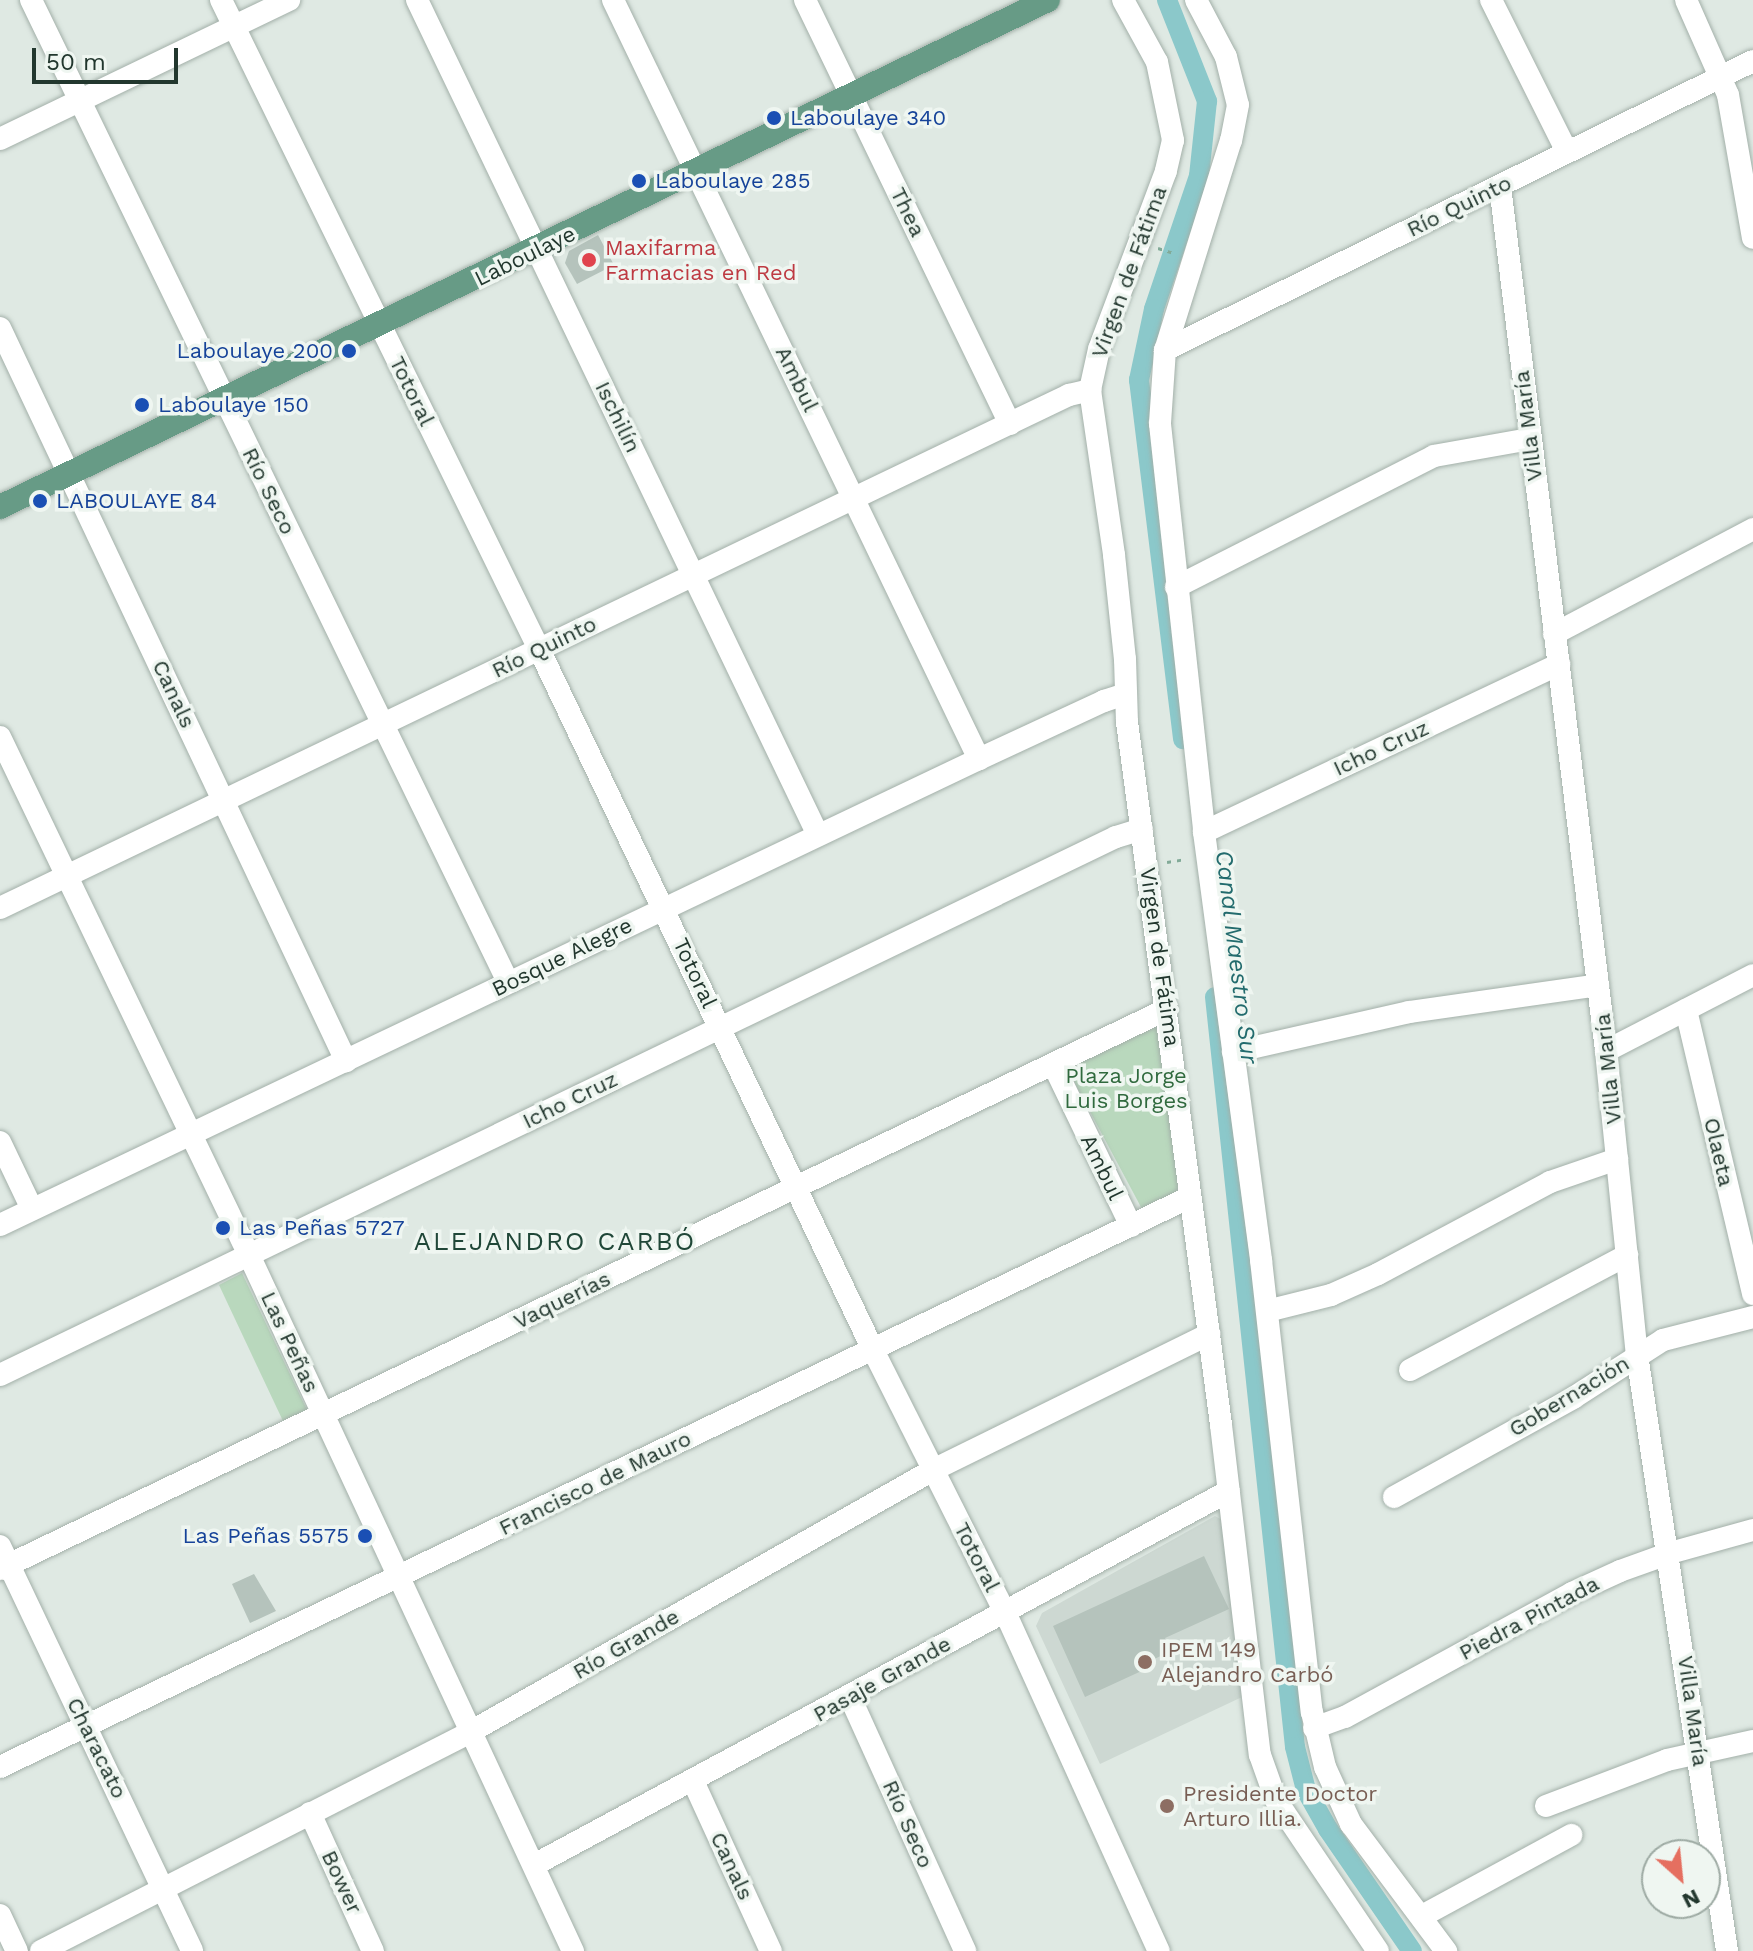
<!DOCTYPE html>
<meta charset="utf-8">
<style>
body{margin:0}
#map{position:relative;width:1753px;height:1951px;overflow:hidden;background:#dfe9e3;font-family:"Work Sans",sans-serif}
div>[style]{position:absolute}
.built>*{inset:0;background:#cdd8d2}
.green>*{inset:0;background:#b9d8bd}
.canal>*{height:20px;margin:-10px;padding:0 10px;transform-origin:10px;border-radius:10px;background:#8bc8ca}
.building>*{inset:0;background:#b5c3bc}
.path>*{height:3px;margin-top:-1.5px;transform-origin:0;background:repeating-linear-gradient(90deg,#82aa98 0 4px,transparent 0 10px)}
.roads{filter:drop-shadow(0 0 2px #a3b0a9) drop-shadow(0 0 2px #a3b0a9)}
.minor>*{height:22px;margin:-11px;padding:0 11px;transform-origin:11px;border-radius:11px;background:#fff}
.major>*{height:24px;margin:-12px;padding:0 12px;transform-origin:12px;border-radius:12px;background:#679b86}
.dots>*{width:22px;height:22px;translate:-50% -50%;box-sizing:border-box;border:4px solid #eff6f1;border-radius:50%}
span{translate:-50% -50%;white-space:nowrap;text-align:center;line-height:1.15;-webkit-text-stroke:7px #eff6f1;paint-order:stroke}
.transit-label{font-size:22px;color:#164399}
.left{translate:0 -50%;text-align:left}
.right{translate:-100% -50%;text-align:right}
.street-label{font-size:22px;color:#22372e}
.health-label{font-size:22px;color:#be3a42}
.park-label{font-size:22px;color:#306a3e}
.education-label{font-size:22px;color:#785e54}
.water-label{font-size:24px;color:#226b6d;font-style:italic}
.quarter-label{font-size:26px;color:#204738;letter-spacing:2px}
.north{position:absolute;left:1641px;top:1839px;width:80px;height:80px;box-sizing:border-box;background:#eff6f1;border:2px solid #9daaa3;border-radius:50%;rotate:153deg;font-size:22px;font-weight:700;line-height:32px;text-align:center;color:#22372e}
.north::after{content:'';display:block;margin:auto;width:28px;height:36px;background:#e56f60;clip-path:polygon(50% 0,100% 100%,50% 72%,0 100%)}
.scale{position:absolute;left:32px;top:48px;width:146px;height:36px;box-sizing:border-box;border:4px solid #22372e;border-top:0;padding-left:10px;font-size:24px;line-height:28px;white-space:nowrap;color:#22372e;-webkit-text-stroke:6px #eff6f1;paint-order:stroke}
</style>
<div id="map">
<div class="built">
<i style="clip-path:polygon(1215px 1516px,1224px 1521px,1242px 1697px,1100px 1764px,1036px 1626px,1042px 1613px)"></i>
</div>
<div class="green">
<i style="clip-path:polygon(1154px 1025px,1161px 1030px,1179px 1192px,1142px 1209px,1072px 1078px,1078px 1063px)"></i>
<i style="clip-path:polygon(242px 1273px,307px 1410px,283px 1421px,219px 1285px)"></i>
</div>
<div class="canal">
<i style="left:1167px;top:0;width:109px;rotate:68.4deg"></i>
<i style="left:1207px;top:101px;width:75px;rotate:96.1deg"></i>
<i style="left:1199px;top:176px;width:140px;rotate:108.7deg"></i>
<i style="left:1154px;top:309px;width:73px;rotate:101.9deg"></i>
<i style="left:1139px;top:380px;width:362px;rotate:83deg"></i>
<i style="left:1215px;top:997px;width:754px;rotate:83.91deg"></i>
<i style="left:1295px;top:1747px;width:44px;rotate:75.7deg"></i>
<i style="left:1306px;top:1790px;width:45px;rotate:60.6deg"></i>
<i style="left:1328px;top:1829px;width:148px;rotate:55.5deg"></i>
</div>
<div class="building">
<i style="clip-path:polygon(598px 235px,614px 265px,577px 284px,565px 263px,569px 251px)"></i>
<i style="clip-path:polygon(1204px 1556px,1229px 1609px,1165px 1638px,1171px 1651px,1146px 1663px,1148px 1668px,1085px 1697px,1053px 1626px)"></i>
<i style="clip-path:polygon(254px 1574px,276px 1611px,250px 1623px,232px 1584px)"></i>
</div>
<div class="path">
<i style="left:1158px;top:248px;width:16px;rotate:18deg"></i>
<i style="left:1167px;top:862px;width:20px;rotate:-9deg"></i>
</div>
<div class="roads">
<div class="minor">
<i style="left:31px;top:0;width:1092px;rotate:64.09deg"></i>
<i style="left:221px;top:0;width:723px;rotate:63.9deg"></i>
<i style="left:539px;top:649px;width:777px;rotate:64.52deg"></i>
<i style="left:873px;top:1350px;width:293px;rotate:63.3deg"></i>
<i style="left:1005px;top:1612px;width:372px;rotate:65.6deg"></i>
<i style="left:417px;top:0;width:926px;rotate:64.35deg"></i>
<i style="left:613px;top:0;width:843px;rotate:64.26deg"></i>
<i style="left:805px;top:0;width:471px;rotate:64.2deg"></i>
<i style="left:1123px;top:0;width:71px;rotate:61.3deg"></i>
<i style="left:1157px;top:62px;width:80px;rotate:78.4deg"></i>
<i style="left:1173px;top:140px;width:32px;rotate:103deg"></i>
<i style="left:1166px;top:171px;width:190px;rotate:110.6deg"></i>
<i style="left:1099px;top:349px;width:42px;rotate:102.4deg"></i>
<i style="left:1090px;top:390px;width:167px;rotate:81.7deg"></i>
<i style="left:1114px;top:555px;width:105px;rotate:84deg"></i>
<i style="left:1125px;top:659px;width:63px;rotate:88.2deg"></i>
<i style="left:1127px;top:722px;width:709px;rotate:82.38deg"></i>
<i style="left:1221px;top:1425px;width:332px;rotate:83.3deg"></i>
<i style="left:1260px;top:1755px;width:48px;rotate:70.4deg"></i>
<i style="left:1276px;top:1800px;width:182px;rotate:56deg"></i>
<i style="left:1196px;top:0;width:64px;rotate:62.2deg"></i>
<i style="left:1226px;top:57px;width:49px;rotate:76deg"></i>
<i style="left:1238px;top:105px;width:36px;rotate:101deg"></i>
<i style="left:1231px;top:140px;width:220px;rotate:107.4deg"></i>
<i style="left:1165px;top:350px;width:74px;rotate:93.9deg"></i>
<i style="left:1160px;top:424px;width:410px;rotate:83.8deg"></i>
<i style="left:1204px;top:832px;width:432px;rotate:82.4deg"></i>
<i style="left:1261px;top:1260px;width:455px;rotate:83.6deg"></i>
<i style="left:1312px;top:1712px;width:57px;rotate:76.7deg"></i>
<i style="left:1325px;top:1767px;width:63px;rotate:65.5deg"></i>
<i style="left:1351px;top:1824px;width:159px;rotate:53.2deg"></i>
<i style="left:1491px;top:0;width:170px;rotate:63.4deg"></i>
<i style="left:1686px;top:0;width:104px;rotate:66.1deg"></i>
<i style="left:1728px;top:95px;width:145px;rotate:80.1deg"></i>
<i style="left:0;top:139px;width:321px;rotate:-25.7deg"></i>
<i style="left:1500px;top:186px;width:871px;rotate:83.01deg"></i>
<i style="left:1606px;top:1051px;width:306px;rotate:84.2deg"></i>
<i style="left:1637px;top:1355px;width:603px;rotate:81.41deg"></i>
<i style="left:0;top:328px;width:811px;rotate:64.73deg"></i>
<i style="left:1165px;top:350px;width:655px;rotate:-26.17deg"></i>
<i style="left:1176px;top:587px;width:289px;rotate:-26.9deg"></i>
<i style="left:1434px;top:456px;width:97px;rotate:-10.1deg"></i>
<i style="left:1554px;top:634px;width:225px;rotate:-27.8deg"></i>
<i style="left:0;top:737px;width:575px;rotate:64.33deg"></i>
<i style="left:249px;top:1255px;width:768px;rotate:65.04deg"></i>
<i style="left:1204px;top:832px;width:393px;rotate:-25.3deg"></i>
<i style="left:0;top:908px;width:1186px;rotate:-25.64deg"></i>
<i style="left:1069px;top:395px;width:22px;rotate:-13deg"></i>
<i style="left:1686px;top:1010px;width:292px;rotate:76.7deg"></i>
<i style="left:1606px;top:1051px;width:165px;rotate:-27.3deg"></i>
<i style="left:1233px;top:1052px;width:180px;rotate:-12.8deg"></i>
<i style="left:1409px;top:1012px;width:191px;rotate:-8.1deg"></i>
<i style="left:1053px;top:1064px;width:180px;rotate:64.3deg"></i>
<i style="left:0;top:1142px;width:74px;rotate:64.5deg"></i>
<i style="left:0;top:1225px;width:1084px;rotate:-25.45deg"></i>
<i style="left:979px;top:759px;width:138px;rotate:-24.9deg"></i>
<i style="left:1104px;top:701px;width:23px;rotate:-18deg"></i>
<i style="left:1267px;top:1311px;width:66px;rotate:-14deg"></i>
<i style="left:1331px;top:1295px;width:51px;rotate:-24.1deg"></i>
<i style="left:1378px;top:1274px;width:195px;rotate:-28.1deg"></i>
<i style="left:1550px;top:1182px;width:71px;rotate:-18.9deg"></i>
<i style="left:1410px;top:1370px;width:246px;rotate:-27.9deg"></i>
<i style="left:0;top:1375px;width:1239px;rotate:-25.74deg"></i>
<i style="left:1116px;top:837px;width:27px;rotate:-17deg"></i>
<i style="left:1394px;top:1497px;width:205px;rotate:-28.9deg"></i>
<i style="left:1573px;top:1398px;width:107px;rotate:-32.8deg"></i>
<i style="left:1663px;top:1340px;width:93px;rotate:-14.3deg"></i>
<i style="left:0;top:1546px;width:448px;rotate:64.6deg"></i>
<i style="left:0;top:1569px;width:1294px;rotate:-25.63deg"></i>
<i style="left:850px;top:1697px;width:279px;rotate:65.6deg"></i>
<i style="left:1314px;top:1728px;width:33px;rotate:-20deg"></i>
<i style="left:1345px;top:1717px;width:259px;rotate:-28.6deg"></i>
<i style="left:1572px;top:1593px;width:53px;rotate:-24.6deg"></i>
<i style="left:1620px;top:1571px;width:53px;rotate:-19.8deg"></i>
<i style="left:1670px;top:1553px;width:86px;rotate:-15.5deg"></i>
<i style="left:0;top:1767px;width:1319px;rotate:-25.59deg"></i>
<i style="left:693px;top:1781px;width:187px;rotate:65.4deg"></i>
<i style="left:1546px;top:1806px;width:129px;rotate:-20.8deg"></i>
<i style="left:1667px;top:1760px;width:88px;rotate:-12.5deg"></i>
<i style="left:310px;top:1813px;width:152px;rotate:65.5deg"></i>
<i style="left:534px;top:1865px;width:789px;rotate:-28.29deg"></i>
<i style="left:0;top:1915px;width:40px;rotate:65deg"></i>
<i style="left:1422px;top:1916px;width:170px;rotate:-28.5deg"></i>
<i style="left:41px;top:1951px;width:484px;rotate:-27deg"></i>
<i style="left:472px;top:1731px;width:530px;rotate:-29.52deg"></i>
<i style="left:933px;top:1470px;width:308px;rotate:-26.2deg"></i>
</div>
<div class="major">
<i style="left:0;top:507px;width:1164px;rotate:-25.82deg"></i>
</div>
</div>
<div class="dots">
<i style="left:774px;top:118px;background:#1a4fb4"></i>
<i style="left:639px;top:181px;background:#1a4fb4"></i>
<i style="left:589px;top:260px;background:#e0444e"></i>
<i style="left:349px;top:351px;background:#1a4fb4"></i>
<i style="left:142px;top:405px;background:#1a4fb4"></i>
<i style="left:40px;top:501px;background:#1a4fb4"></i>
<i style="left:223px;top:1228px;background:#1a4fb4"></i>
<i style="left:365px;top:1536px;background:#1a4fb4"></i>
<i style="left:1145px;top:1662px;background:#8d6e63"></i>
<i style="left:1167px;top:1806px;background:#8d6e63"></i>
</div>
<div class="transit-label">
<span class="left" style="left:790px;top:118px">Laboulaye 340</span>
<span class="left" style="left:655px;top:181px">Laboulaye 285</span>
<span class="right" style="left:333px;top:351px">Laboulaye 200</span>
<span class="left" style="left:158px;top:405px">Laboulaye 150</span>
<span class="left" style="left:56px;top:501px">LABOULAYE 84</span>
<span class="left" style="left:239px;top:1228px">Las Peñas 5727</span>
<span class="right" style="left:349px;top:1536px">Las Peñas 5575</span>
</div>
<div class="street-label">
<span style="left:1459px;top:206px;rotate:-26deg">Río Quinto</span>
<span style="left:908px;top:212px;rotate:64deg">Thea</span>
<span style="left:525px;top:256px;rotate:-26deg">Laboulaye</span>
<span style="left:1129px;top:272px;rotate:-70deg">Virgen de Fátima</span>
<span style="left:797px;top:379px;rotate:64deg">Ambul</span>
<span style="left:412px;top:391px;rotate:64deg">Totoral</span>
<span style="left:618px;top:417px;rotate:64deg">Ischilín</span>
<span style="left:1528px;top:426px;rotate:-97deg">Villa María</span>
<span style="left:269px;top:491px;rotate:64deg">Río Seco</span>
<span style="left:544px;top:647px;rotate:-26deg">Río Quinto</span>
<span style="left:174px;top:694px;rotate:65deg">Canals</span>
<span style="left:1381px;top:748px;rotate:-25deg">Icho Cruz</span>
<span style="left:562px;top:957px;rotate:-26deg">Bosque Alegre</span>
<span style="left:1160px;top:957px;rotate:82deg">Virgen de Fátima</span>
<span style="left:695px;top:973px;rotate:65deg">Totoral</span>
<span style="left:1608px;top:1069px;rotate:-96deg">Villa María</span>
<span style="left:570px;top:1100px;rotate:-26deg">Icho Cruz</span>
<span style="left:1719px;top:1152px;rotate:77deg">Olaeta</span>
<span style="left:1102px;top:1167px;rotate:64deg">Ambul</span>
<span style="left:562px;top:1300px;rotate:-26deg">Vaquerías</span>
<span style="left:290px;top:1342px;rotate:65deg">Las Peñas</span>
<span style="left:1569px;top:1396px;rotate:-31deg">Gobernación</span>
<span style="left:595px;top:1483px;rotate:-26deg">Francisco de Mauro</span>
<span style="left:977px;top:1557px;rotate:63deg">Totoral</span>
<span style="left:1529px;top:1618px;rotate:-28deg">Piedra Pintada</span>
<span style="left:626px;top:1644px;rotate:-30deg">Río Grande</span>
<span style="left:882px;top:1679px;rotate:-29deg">Pasaje Grande</span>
<span style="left:1693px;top:1711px;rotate:82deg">Villa María</span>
<span style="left:97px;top:1748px;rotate:64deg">Characato</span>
<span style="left:908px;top:1824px;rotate:66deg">Río Seco</span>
<span style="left:732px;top:1866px;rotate:65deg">Canals</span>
<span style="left:342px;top:1882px;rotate:65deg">Bower</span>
</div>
<div class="health-label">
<span class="left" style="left:605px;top:260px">Maxifarma<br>Farmacias en Red</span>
</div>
<div class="park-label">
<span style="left:1126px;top:1088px">Plaza Jorge<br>Luis Borges</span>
</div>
<div class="education-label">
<span class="left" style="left:1161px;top:1662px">IPEM 149<br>Alejandro Carbó</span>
<span class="left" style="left:1183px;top:1806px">Presidente Doctor<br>Arturo Illia.</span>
</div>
<div class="water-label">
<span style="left:1236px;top:957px;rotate:83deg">Canal Maestro Sur</span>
</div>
<div class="quarter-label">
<span style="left:555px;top:1242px">ALEJANDRO CARBÓ</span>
</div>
<div class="north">N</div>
<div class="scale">50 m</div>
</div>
